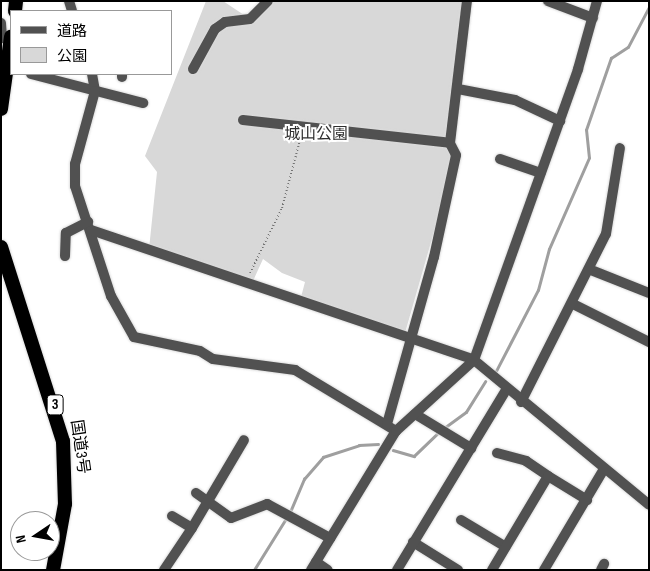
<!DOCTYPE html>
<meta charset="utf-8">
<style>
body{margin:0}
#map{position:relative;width:650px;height:571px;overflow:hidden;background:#fff;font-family:"Sofia Sans Condensed","Noto Sans JP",sans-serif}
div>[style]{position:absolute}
.green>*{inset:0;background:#d8d8d8}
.stream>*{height:2.5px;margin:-1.25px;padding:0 1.25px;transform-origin:1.25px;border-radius:1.25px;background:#9f9f9f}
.path>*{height:2px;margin-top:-1px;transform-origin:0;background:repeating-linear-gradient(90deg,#737373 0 1px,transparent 0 3.5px)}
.roads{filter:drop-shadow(0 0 1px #dbdbdb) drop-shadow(0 0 1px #dbdbdb)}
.minor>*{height:10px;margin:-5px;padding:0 5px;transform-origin:5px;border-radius:5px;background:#515151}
.tertiary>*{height:10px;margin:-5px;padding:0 5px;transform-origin:5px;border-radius:5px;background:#515151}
.trunk>*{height:14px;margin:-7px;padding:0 7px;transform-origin:7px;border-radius:7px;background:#000}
span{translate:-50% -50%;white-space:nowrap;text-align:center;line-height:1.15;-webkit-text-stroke:4px #fff;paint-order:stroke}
.shield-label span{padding:1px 4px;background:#fff;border:1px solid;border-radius:4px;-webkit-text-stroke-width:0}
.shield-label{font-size:15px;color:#000;font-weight:700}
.park-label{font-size:16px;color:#2f2f2f}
.street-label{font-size:16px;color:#000}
.frame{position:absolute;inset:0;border:2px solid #000;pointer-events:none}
.legend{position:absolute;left:10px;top:10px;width:162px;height:65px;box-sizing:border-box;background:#fff;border:1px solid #999;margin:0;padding:6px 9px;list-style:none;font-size:15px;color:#000}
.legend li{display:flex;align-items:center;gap:10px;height:25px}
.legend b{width:25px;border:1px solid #999}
.north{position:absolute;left:10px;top:511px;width:50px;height:50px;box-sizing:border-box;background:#fff;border:1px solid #999;border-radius:50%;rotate:258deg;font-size:14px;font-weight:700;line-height:20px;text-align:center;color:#000}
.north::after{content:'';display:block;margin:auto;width:18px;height:22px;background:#000;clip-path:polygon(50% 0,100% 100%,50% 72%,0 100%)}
</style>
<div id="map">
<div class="green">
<i style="clip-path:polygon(206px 1px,223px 1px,250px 19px,269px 1px,462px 1px,450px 143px,456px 155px,405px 333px,300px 301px,305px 282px,282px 273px,263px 259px,253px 281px,149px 249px,157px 172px,145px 156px)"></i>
</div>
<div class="stream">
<i style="left:496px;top:371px;width:91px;rotate:-62.6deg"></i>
<i style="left:538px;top:290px;width:42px;rotate:-75deg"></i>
<i style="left:549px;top:249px;width:99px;rotate:-66.3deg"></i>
<i style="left:589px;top:158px;width:28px;rotate:-96deg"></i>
<i style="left:586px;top:130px;width:76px;rotate:-70.9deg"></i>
<i style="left:611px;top:58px;width:20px;rotate:-33deg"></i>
<i style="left:628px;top:47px;width:45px;rotate:-62.3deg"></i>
<i style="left:444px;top:428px;width:27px;rotate:-36deg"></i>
<i style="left:466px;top:412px;width:36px;rotate:-58deg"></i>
<i style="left:393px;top:450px;width:22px;rotate:16deg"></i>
<i style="left:414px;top:456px;width:36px;rotate:-44deg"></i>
<i style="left:290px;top:512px;width:36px;rotate:-67deg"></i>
<i style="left:304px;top:479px;width:29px;rotate:-49deg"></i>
<i style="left:323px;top:457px;width:38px;rotate:-18deg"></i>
<i style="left:359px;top:445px;width:19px;rotate:-3deg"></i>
<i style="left:254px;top:570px;width:62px;rotate:-58.1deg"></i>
</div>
<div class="path">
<i style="left:250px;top:273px;width:72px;rotate:-63.8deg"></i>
<i style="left:282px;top:208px;width:74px;rotate:-75.2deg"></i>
</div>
<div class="roads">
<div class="minor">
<i style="left:69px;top:1px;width:10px;rotate:73deg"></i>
<i style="left:548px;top:1px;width:48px;rotate:20.7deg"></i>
<i style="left:1px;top:23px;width:15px;rotate:86deg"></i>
<i style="left:2px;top:38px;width:9px;rotate:13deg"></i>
<i style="left:193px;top:69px;width:46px;rotate:-61.2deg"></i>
<i style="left:215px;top:29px;width:12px;rotate:-35deg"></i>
<i style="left:225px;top:22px;width:25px;rotate:-7deg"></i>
<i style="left:250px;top:19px;width:25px;rotate:-45deg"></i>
<i style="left:31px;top:74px;width:116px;rotate:14.5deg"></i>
<i style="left:92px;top:74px;width:17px;rotate:80deg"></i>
<i style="left:95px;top:91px;width:76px;rotate:105.3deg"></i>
<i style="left:75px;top:164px;width:22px;rotate:90deg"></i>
<i style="left:75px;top:186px;width:116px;rotate:71.9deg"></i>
<i style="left:111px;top:296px;width:47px;rotate:60.7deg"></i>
<i style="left:134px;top:337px;width:67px;rotate:12deg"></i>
<i style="left:200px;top:351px;width:15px;rotate:32deg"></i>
<i style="left:213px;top:359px;width:83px;rotate:7.6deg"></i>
<i style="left:295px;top:370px;width:118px;rotate:31.1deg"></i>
<i style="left:122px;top:77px;width:3px;rotate:-90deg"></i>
<i style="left:458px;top:89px;width:58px;rotate:10.9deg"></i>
<i style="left:515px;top:100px;width:50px;rotate:25deg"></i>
<i style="left:243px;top:120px;width:208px;rotate:6.3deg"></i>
<i style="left:500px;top:159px;width:43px;rotate:18.9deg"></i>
<i style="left:91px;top:230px;width:404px;rotate:18.7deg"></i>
<i style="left:65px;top:256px;width:23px;rotate:-88deg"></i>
<i style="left:66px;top:233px;width:25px;rotate:-27deg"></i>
<i style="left:591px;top:270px;width:62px;rotate:21.6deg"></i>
<i style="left:573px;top:304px;width:85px;rotate:26.6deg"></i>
<i style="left:521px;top:402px;width:188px;rotate:-63.2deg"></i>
<i style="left:606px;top:234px;width:87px;rotate:-80.8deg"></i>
<i style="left:415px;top:414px;width:66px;rotate:31.3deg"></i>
<i style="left:387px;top:424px;width:173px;rotate:-74.3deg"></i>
<i style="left:434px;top:257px;width:104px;rotate:-77.8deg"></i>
<i style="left:456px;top:155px;width:13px;rotate:-117deg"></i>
<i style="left:450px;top:143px;width:143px;rotate:-83.2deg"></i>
<i style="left:497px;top:453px;width:30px;rotate:15deg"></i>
<i style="left:526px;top:461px;width:27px;rotate:34deg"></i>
<i style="left:196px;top:493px;width:43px;rotate:35.5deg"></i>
<i style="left:231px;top:518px;width:39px;rotate:-21deg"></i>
<i style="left:267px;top:504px;width:72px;rotate:28.4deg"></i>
<i style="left:172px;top:516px;width:23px;rotate:31deg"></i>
<i style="left:192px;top:528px;width:102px;rotate:-59.4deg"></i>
<i style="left:461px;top:520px;width:52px;rotate:31deg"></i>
<i style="left:413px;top:542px;width:53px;rotate:31.9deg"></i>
<i style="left:316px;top:562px;width:14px;rotate:34deg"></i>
<i style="left:164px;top:570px;width:50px;rotate:-56.3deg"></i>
<i style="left:397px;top:570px;width:210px;rotate:-58.8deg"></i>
<i style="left:492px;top:570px;width:109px;rotate:-59.2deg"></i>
<i style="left:548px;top:476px;width:46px;rotate:31.6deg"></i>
<i style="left:544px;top:570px;width:117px;rotate:-59.3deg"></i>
<i style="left:601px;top:570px;width:7px;rotate:-63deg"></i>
</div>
<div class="tertiary">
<i style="left:474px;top:360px;width:227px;rotate:39.6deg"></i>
<i style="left:311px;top:570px;width:163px;rotate:-58.6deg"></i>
<i style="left:396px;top:431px;width:105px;rotate:-42.3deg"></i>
<i style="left:474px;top:360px;width:309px;rotate:-70.3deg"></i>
<i style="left:578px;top:69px;width:71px;rotate:-74.4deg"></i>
</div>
<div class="trunk">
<i style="left:15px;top:11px;width:10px;rotate:-84deg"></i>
<i style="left:1px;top:109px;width:73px;rotate:-82.1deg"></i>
<i style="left:1px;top:247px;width:204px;rotate:72.3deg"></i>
<i style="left:63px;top:441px;width:63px;rotate:88.2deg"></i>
<i style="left:65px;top:504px;width:67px;rotate:100.3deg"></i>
</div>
</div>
<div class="shield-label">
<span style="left:55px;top:405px">3</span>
</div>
<div class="park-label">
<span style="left:316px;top:135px">城山公園</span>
</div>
<div class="street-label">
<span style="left:79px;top:447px;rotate:82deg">国道3号</span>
</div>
<div class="frame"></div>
<ul class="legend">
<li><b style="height:6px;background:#515151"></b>道路</li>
<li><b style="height:14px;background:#d8d8d8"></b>公園</li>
</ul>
<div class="north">N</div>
</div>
